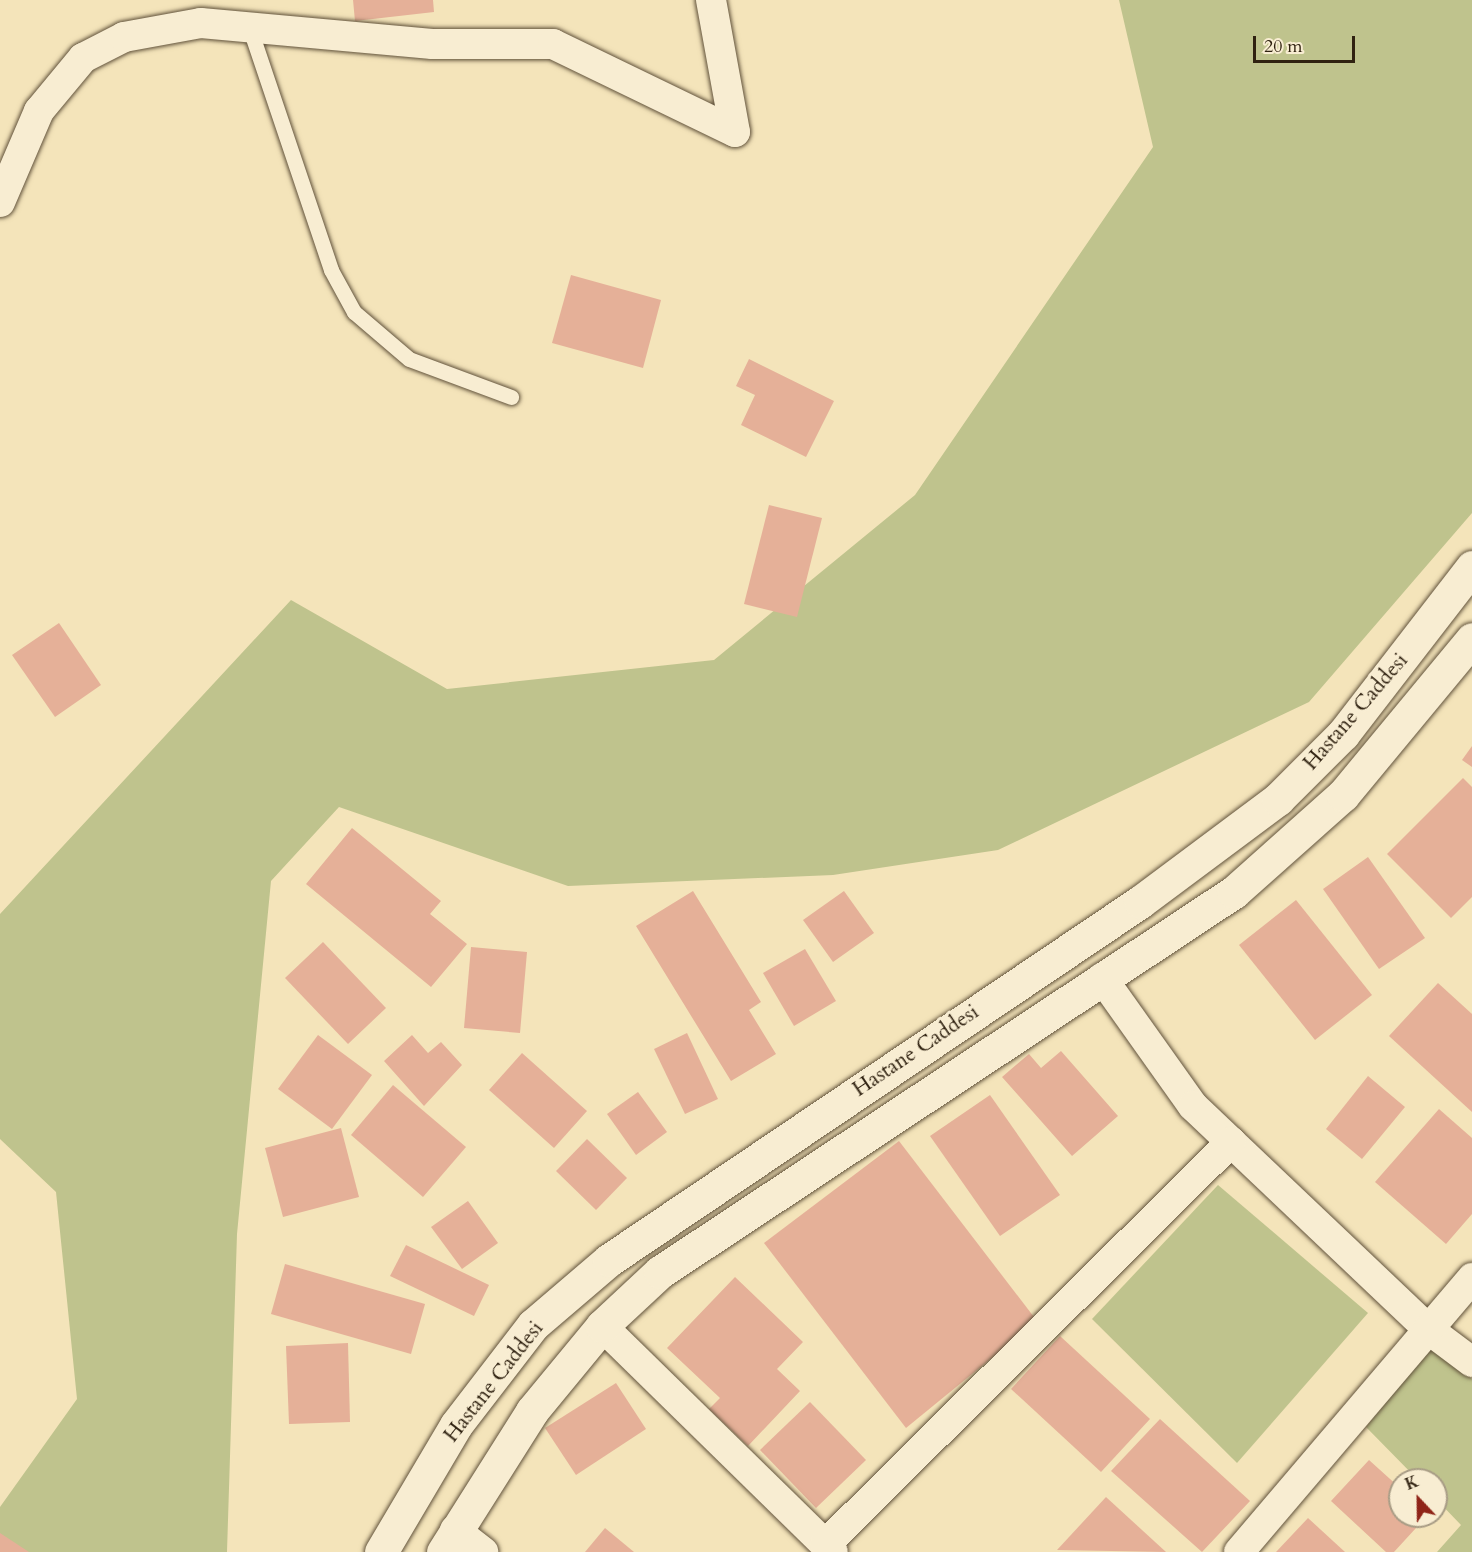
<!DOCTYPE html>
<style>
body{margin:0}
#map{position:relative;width:1472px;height:1552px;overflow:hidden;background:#f4e4ba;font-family:Cardo,serif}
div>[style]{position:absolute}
.green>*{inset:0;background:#bfc38d}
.building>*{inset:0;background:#e5b098}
.roads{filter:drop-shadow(0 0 2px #61523b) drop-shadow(0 0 2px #61523b)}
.lane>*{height:15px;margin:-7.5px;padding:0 7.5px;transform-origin:7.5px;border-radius:7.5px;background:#f8edd2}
.street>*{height:30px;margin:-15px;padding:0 15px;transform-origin:15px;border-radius:15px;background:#f8edd2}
.secondary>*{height:33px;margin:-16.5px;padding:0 16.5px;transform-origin:16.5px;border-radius:16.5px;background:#f8edd2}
span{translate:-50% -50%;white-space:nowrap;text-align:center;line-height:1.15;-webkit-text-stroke:6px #f8edd2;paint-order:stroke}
.street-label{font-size:21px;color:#302211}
.north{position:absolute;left:1388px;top:1468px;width:60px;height:60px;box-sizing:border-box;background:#f8edd2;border:2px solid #a89c85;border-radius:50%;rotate:338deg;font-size:16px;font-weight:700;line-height:24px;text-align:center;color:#302211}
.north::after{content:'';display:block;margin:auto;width:21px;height:27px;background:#8f2418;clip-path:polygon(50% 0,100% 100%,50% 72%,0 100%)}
.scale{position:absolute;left:1253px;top:36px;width:102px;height:27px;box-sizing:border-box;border:3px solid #302211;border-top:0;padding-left:8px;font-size:18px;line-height:21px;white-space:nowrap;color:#302211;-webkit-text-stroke:4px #f8edd2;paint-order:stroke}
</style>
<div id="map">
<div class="green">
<i style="clip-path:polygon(1119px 0,1472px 0,1472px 513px,1309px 702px,998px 850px,833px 875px,568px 886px,339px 807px,271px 881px,237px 1234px,227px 1552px,0 1552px,0 1507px,77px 1399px,56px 1192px,0 1139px,0 914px,291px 600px,447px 689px,714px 660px,915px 495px,1153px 147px)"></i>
<i style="clip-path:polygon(1218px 1185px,1368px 1313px,1237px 1463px,1092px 1319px)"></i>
<i style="clip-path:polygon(1431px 1347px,1472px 1379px,1472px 1552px,1437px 1552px,1461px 1525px,1436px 1499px,1436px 1480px,1418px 1480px,1366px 1427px)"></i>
</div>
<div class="building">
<i style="clip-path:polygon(353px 0,433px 0,434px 12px,355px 21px)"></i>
<i style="clip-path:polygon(571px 275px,661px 300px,643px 368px,552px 343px)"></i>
<i style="clip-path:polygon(749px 359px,834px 401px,806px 457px,741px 425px,755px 395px,736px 386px)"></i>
<i style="clip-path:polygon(769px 505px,822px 518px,797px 617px,744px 604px)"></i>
<i style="clip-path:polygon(59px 623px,101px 685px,55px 717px,12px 655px)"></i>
<i style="clip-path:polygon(1472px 746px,1472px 767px,1462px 760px)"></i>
<i style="clip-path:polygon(1463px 778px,1472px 787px,1472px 897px,1451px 918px,1387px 854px)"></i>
<i style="clip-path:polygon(352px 828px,441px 901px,430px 914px,467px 944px,431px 987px,306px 884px)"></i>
<i style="clip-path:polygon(1368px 857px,1425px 938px,1379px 969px,1323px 889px)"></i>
<i style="clip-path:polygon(693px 891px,761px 1002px,749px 1010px,776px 1054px,731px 1081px,636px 926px)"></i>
<i style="clip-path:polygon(844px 891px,874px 933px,833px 962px,803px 920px)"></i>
<i style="clip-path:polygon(1296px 900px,1372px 995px,1315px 1040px,1239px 945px)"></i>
<i style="clip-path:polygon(323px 942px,386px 1008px,348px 1044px,285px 978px)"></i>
<i style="clip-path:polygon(471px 947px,527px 952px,520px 1033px,464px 1028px)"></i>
<i style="clip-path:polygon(805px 949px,836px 1001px,794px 1026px,763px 973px)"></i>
<i style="clip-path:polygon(1438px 983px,1472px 1014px,1472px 1112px,1389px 1036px)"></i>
<i style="clip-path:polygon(687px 1033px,718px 1099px,685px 1114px,654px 1049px)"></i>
<i style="clip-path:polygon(318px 1035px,372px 1075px,332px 1129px,278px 1089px)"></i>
<i style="clip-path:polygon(412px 1035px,428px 1053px,441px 1042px,462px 1065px,424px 1106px,384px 1061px)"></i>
<i style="clip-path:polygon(1061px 1051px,1118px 1116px,1072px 1156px,1002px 1077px,1029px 1054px,1041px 1068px)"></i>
<i style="clip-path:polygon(522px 1053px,587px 1111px,554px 1148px,489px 1090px)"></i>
<i style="clip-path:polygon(1368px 1076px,1405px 1107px,1362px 1159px,1326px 1129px)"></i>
<i style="clip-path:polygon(393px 1085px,466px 1147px,423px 1197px,351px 1135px)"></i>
<i style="clip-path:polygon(638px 1092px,667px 1132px,636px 1155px,607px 1114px)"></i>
<i style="clip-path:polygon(990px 1095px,1060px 1195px,1000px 1236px,930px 1136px)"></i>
<i style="clip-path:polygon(1439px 1109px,1472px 1138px,1472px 1214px,1446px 1244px,1375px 1182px)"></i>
<i style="clip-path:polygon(341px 1128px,359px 1197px,283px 1217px,265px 1148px)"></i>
<i style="clip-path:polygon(587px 1139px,627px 1178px,596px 1210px,556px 1171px)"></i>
<i style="clip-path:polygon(899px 1141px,1037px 1321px,906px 1428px,764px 1243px)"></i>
<i style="clip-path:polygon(468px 1201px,498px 1243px,462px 1269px,431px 1227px)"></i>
<i style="clip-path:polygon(406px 1245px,489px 1285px,474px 1316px,390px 1276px)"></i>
<i style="clip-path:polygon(285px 1264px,425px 1304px,411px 1354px,271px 1314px)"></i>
<i style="clip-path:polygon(735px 1277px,803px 1342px,777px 1369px,800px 1391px,748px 1446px,709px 1409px,720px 1398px,667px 1348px)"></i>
<i style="clip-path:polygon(1060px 1336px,1150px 1419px,1101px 1472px,1011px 1389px)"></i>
<i style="clip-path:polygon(348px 1343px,350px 1422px,289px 1424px,286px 1346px)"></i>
<i style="clip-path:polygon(616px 1383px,646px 1429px,576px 1475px,545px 1428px)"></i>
<i style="clip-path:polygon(810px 1402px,866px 1460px,816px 1508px,760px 1450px)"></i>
<i style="clip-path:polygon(1160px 1419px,1250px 1501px,1202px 1552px,1111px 1471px)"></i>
<i style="clip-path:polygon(1369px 1460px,1400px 1488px,1400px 1516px,1427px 1516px,1394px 1552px,1386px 1552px,1331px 1501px)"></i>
<i style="clip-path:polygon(1106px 1497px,1166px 1552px,1057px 1550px)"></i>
<i style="clip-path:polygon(1308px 1518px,1345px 1552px,1276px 1552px)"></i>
<i style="clip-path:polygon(605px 1528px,634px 1552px,585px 1552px)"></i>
<i style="clip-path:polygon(0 1533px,29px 1552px,0 1552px)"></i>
</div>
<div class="roads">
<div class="lane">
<i style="left:250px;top:29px;width:254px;rotate:71.4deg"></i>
<i style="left:331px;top:270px;width:48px;rotate:61.3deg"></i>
<i style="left:354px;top:312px;width:72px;rotate:40.5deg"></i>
<i style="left:409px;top:359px;width:109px;rotate:20.4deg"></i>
</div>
<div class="street">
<i style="left:0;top:202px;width:99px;rotate:-66.8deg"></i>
<i style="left:39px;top:111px;width:69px;rotate:-50.3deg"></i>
<i style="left:83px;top:58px;width:46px;rotate:-27.1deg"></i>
<i style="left:124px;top:37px;width:78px;rotate:-10.3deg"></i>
<i style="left:201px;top:23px;width:232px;rotate:5.2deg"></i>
<i style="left:432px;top:44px;width:121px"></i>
<i style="left:553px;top:44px;width:202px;rotate:25.8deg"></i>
<i style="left:735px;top:132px;width:134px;rotate:-100.3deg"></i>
<i style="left:1102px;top:978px;width:157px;rotate:54.6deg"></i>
<i style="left:1193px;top:1106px;width:324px;rotate:43.5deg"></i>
<i style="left:1428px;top:1329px;width:55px;rotate:36.9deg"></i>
<i style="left:602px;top:1326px;width:323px;rotate:44.4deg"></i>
<i style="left:455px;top:1530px;width:36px;rotate:38deg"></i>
<i style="left:825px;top:1545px;width:572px;rotate:-44.79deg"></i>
<i style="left:1239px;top:1552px;width:360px;rotate:-49.6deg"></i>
</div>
<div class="secondary">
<i style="left:381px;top:1552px;width:147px;rotate:-59.4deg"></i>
<i style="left:456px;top:1425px;width:126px;rotate:-52.4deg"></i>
<i style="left:533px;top:1325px;width:100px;rotate:-40.5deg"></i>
<i style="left:609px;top:1260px;width:640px;rotate:-33.99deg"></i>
<i style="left:1140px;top:902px;width:172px;rotate:-36.7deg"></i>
<i style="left:1278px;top:799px;width:92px;rotate:-45deg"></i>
<i style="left:1343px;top:734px;width:211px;rotate:-52.3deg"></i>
<i style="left:443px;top:1552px;width:167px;rotate:-57.7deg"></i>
<i style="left:532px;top:1411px;width:110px;rotate:-50.5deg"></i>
<i style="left:602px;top:1326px;width:79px;rotate:-43deg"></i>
<i style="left:660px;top:1272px;width:688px;rotate:-33.51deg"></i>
<i style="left:1234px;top:892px;width:146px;rotate:-41.7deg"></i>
<i style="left:1343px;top:795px;width:202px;rotate:-50.4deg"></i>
</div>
</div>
<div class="street-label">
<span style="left:1356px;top:712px;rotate:-49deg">Hastane Caddesi</span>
<span style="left:916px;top:1051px;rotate:-34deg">Hastane Caddesi</span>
<span style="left:494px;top:1382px;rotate:-52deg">Hastane Caddesi</span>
</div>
<div class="north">K</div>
<div class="scale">20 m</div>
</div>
